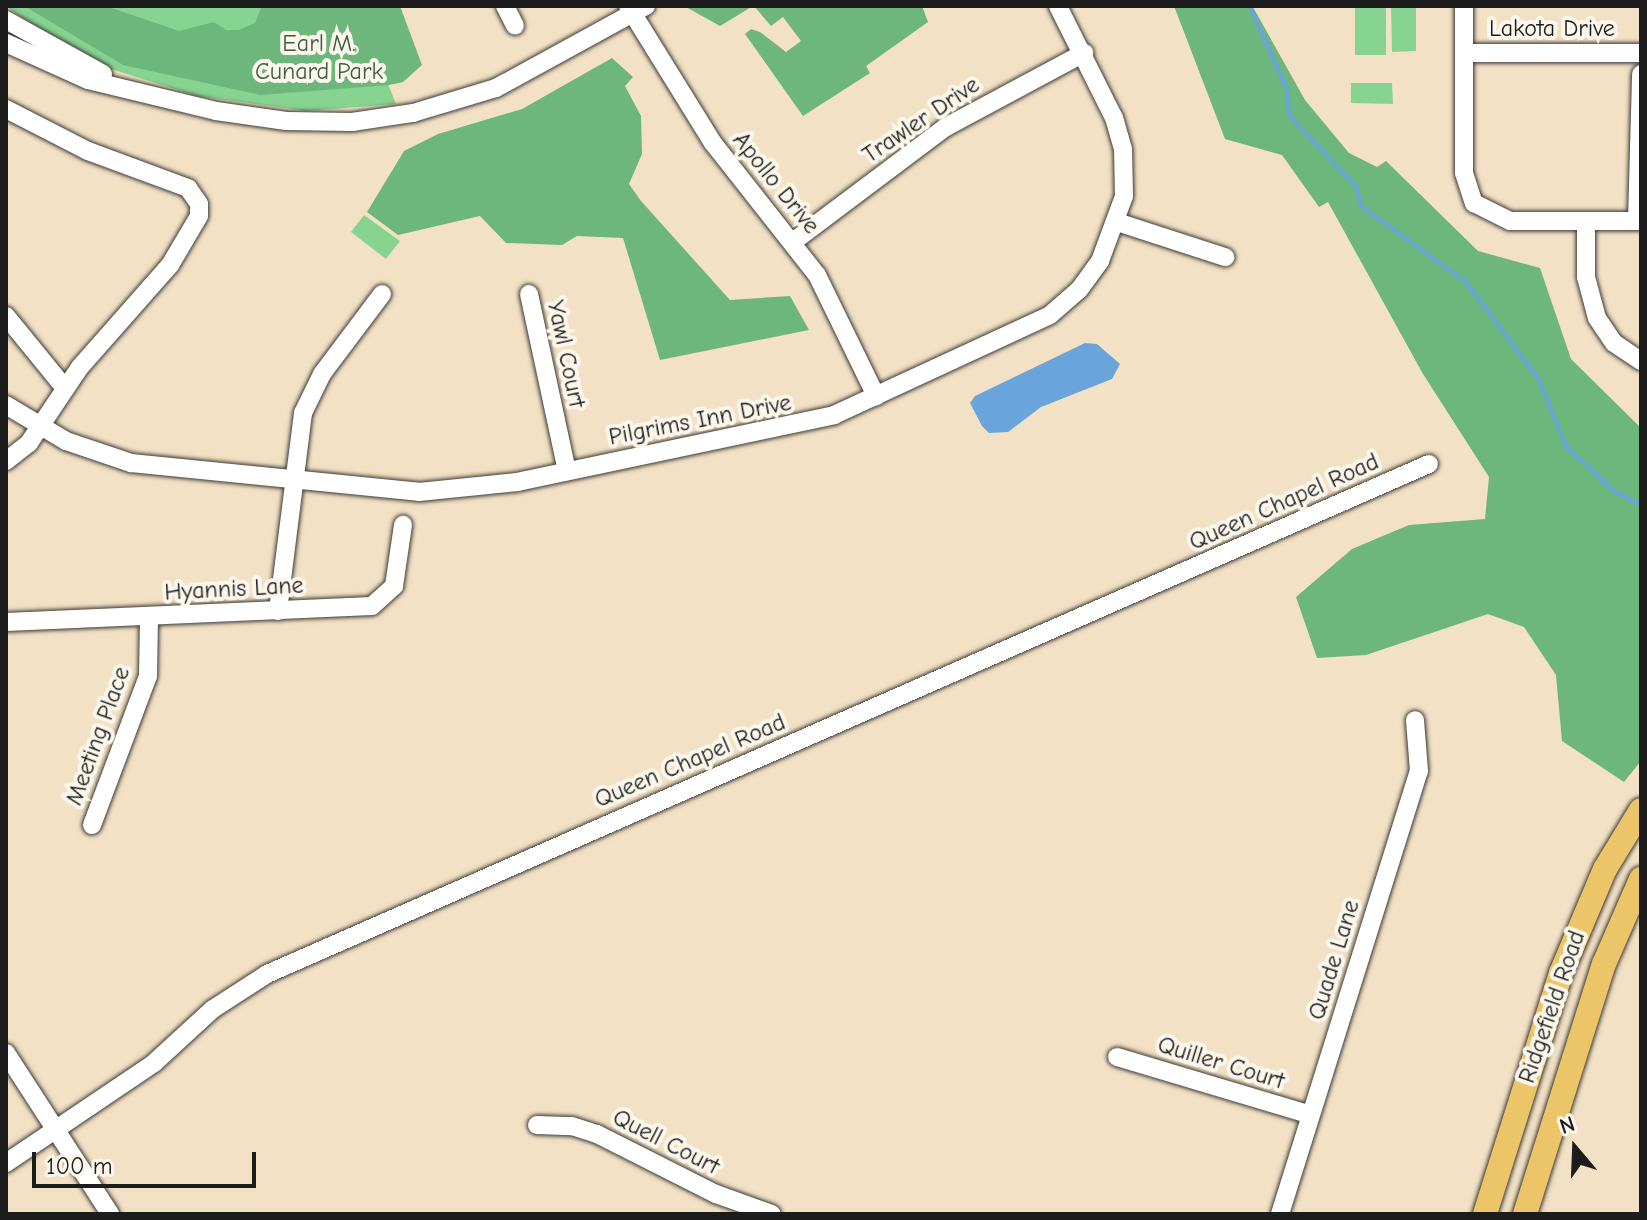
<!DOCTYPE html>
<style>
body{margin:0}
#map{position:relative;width:1647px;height:1220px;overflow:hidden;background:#f3e1c5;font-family:"Comic Neue",sans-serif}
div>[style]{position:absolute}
.green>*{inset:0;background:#87d492}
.forest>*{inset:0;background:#6db67c}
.water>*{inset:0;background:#69a5da}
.stream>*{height:4px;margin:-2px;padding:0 2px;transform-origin:2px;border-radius:2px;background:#69a5da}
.roads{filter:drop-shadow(0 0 2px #3c3a35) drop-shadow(0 0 2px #3c3a35)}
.minor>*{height:18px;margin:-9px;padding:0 9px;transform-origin:9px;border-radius:9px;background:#fff}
.major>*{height:24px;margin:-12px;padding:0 12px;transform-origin:12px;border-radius:12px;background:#edc569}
span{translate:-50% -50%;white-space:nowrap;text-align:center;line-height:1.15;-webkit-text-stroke:8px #fbf7ec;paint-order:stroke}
.street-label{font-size:24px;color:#1c1c1c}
.park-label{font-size:24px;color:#415c45}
.frame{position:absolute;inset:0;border:8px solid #1c1c1c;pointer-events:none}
.north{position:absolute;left:1535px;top:1108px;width:80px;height:80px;-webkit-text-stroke:6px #fbf7ec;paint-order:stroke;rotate:341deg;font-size:22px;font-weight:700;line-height:32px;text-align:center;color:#1c1c1c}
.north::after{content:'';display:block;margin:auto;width:28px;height:36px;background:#1c1c1c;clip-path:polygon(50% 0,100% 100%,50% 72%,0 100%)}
.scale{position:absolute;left:32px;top:1152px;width:224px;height:36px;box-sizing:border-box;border:4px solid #1c1c1c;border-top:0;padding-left:10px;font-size:24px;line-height:28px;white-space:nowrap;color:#1c1c1c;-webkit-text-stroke:6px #fbf7ec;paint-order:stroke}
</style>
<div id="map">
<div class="green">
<i style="clip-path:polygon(6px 6px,357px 6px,396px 104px,306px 111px,197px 96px,108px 68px,65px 47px)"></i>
<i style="clip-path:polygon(1355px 6px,1386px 6px,1386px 55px,1355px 55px)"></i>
<i style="clip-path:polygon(1391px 6px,1416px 6px,1416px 51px,1392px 52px)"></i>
<i style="clip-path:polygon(1351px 83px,1392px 83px,1393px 104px,1351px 103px)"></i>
<i style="clip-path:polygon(364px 215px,400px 241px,386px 259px,351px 232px)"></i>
</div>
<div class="forest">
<i style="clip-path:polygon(24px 6px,106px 6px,179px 31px,214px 22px,226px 30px,239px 30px,255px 23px,262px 6px,400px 6px,422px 65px,403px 82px,389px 85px,260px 95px,123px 65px)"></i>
<i style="clip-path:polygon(684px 6px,753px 6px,720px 26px)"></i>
<i style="clip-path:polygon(754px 6px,922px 6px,928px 22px,866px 66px,870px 73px,803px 116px,745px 34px,751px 29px,760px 32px,786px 52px,801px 41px,783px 17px,771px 26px)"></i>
<i style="clip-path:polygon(1174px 6px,1253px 7px,1305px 100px,1349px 153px,1377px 167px,1386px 161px,1478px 251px,1540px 268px,1571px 359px,1641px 428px,1641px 761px,1624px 782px,1562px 741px,1556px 675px,1524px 627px,1488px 614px,1366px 655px,1317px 658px,1296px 597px,1352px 549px,1409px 525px,1485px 519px,1489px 477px,1423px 374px,1328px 202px,1319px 207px,1282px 155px,1225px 139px)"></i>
<i style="clip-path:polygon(612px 58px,633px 77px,625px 86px,641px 116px,642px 154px,629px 184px,641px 201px,730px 300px,790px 296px,809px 330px,660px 360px,623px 238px,577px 236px,562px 245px,506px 243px,480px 216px,398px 235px,367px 212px,404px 151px,438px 134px,522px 109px)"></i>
</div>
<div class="water">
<i style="clip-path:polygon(1085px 343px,1097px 344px,1120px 364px,1112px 379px,1041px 407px,1008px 432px,989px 433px,982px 426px,970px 403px,975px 396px)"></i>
</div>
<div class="stream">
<i style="left:1250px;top:6px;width:92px;rotate:66.2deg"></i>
<i style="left:1287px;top:90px;width:25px;rotate:85deg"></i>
<i style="left:1289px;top:115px;width:100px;rotate:47deg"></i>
<i style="left:1357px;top:188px;width:18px;rotate:77deg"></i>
<i style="left:1361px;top:206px;width:130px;rotate:35.9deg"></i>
<i style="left:1466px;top:282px;width:122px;rotate:53.3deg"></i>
<i style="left:1539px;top:380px;width:71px;rotate:67.8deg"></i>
<i style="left:1566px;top:446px;width:66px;rotate:43.2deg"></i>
<i style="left:1614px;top:491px;width:30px;rotate:27deg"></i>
</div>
<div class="roads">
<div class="minor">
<i style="left:505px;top:6px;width:22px;rotate:63deg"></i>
<i style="left:628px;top:6px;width:161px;rotate:58.2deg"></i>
<i style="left:713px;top:143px;width:168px;rotate:51.8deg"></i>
<i style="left:817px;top:275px;width:135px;rotate:64deg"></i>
<i style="left:1464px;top:6px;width:167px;rotate:90deg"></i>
<i style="left:1464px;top:173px;width:32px;rotate:72deg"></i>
<i style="left:1474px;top:203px;width:40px;rotate:26.6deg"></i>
<i style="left:1510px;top:221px;width:131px"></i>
<i style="left:6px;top:20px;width:111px;rotate:29.1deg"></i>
<i style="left:6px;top:43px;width:90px;rotate:24.3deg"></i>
<i style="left:88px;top:80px;width:132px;rotate:13.6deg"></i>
<i style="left:216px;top:111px;width:71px;rotate:8.1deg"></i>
<i style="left:286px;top:121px;width:66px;rotate:0.9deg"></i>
<i style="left:352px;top:122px;width:62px;rotate:-8.4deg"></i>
<i style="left:413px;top:113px;width:87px;rotate:-16.8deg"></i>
<i style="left:496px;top:88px;width:171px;rotate:-28.7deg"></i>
<i style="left:1464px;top:53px;width:177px"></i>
<i style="left:6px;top:109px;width:92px;rotate:27.1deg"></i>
<i style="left:88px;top:151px;width:107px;rotate:20.3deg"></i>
<i style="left:188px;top:188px;width:19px;rotate:55deg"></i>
<i style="left:199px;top:204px;width:12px;rotate:90deg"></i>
<i style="left:199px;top:216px;width:57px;rotate:120.6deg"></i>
<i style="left:170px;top:265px;width:136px;rotate:131.4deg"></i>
<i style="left:80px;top:367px;width:92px;rotate:123.9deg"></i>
<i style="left:29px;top:443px;width:29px;rotate:142deg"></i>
<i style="left:1586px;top:221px;width:56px;rotate:90deg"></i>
<i style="left:1586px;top:277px;width:42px;rotate:75deg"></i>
<i style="left:1597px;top:318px;width:30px;rotate:56deg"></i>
<i style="left:1614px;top:343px;width:32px;rotate:34deg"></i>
<i style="left:1637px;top:221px;width:147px;rotate:-88.4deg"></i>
<i style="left:1117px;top:222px;width:114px;rotate:18deg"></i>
<i style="left:794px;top:241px;width:190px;rotate:-36.9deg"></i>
<i style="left:946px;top:127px;width:157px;rotate:-28.2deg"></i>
<i style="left:529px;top:294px;width:181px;rotate:77.9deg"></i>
<i style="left:6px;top:316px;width:92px;rotate:50.8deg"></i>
<i style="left:6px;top:405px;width:70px;rotate:31deg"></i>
<i style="left:66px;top:441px;width:69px;rotate:18.7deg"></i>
<i style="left:131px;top:463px;width:289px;rotate:5.7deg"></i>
<i style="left:419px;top:492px;width:99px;rotate:-5.8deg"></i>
<i style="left:517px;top:482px;width:324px;rotate:-11.9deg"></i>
<i style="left:834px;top:415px;width:238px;rotate:-24.8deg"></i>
<i style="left:1050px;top:315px;width:38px;rotate:-41deg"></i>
<i style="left:1079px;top:290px;width:36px;rotate:-54deg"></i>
<i style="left:1100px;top:261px;width:69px;rotate:-69.7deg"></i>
<i style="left:1124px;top:196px;width:47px;rotate:-91.2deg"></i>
<i style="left:1123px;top:149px;width:32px;rotate:-106deg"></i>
<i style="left:1114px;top:118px;width:125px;rotate:-116.6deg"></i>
<i style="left:278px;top:611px;width:200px;rotate:-82.8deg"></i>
<i style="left:303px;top:413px;width:43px;rotate:-64deg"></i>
<i style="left:322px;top:374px;width:100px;rotate:-53.1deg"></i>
<i style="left:6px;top:622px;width:366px;rotate:-2.5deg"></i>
<i style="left:372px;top:606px;width:30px;rotate:-42deg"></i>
<i style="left:394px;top:586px;width:62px;rotate:-81.6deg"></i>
<i style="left:92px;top:825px;width:159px;rotate:-69.4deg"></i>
<i style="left:148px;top:676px;width:59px;rotate:-89deg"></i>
<i style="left:6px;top:1053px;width:192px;rotate:57.1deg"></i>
<i style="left:1117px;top:1057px;width:202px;rotate:16.6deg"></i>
<i style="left:537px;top:1125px;width:35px;rotate:2deg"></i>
<i style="left:572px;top:1126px;width:26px;rotate:18deg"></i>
<i style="left:597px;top:1134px;width:133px;rotate:26.8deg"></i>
<i style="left:716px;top:1194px;width:59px;rotate:19.7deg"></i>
<i style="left:6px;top:1163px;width:179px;rotate:-34deg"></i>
<i style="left:154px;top:1063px;width:80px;rotate:-42.5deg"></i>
<i style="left:213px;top:1009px;width:64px;rotate:-32.9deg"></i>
<i style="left:267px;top:974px;width:1269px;rotate:-23.7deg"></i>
<i style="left:1280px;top:1214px;width:464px;rotate:-72.6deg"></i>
<i style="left:1419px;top:771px;width:51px;rotate:-94.5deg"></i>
</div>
<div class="major">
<i style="left:1485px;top:1214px;width:253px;rotate:-72.5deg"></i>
<i style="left:1561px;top:973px;width:113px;rotate:-67.1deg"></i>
<i style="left:1605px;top:869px;width:69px;rotate:-58.6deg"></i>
<i style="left:1525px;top:1214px;width:262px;rotate:-72.5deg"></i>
<i style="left:1604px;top:964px;width:93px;rotate:-66.5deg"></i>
</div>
</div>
<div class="street-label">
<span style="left:1552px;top:29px">Lakota Drive</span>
<span style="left:921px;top:120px;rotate:-34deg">Trawler Drive</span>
<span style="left:776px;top:183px;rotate:51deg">Apollo Drive</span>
<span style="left:566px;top:354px;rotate:78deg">Yawl Court</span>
<span style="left:700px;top:420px;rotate:-11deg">Pilgrims Inn Drive</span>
<span style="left:1284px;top:502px;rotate:-24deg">Queen Chapel Road</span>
<span style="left:234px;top:589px;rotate:-3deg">Hyannis Lane</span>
<span style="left:98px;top:736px;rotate:-70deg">Meeting Place</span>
<span style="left:690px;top:761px;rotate:-23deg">Queen Chapel Road</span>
<span style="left:1334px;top:960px;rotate:-73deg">Quade Lane</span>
<span style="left:1552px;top:1007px;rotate:-71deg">Ridgefield Road</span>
<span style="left:1221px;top:1063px;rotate:17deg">Quiller Court</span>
<span style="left:666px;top:1142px;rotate:27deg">Quell Court</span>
</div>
<div class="park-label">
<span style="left:319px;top:58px">Earl M.<br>Cunard Park</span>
</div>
<div class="frame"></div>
<div class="north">N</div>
<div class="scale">100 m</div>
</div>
